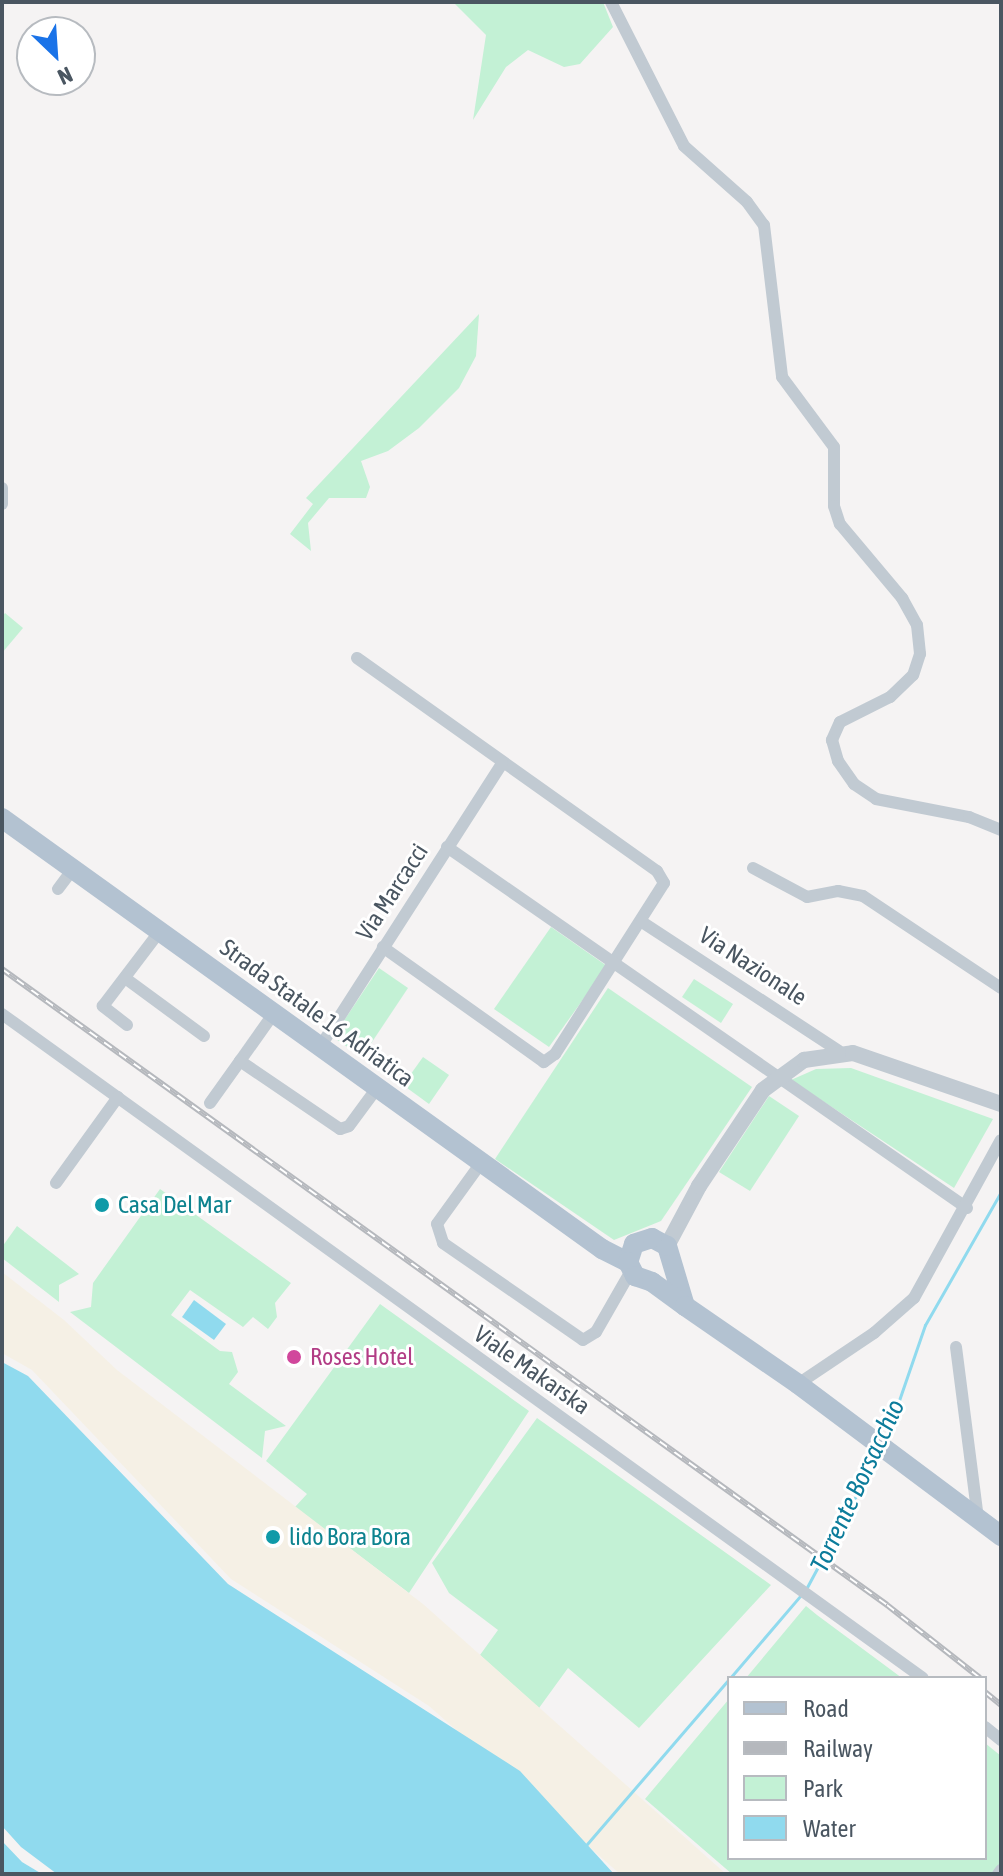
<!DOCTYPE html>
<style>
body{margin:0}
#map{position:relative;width:1003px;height:1876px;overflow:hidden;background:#f5f3f3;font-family:"Asap Condensed",sans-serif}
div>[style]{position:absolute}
.green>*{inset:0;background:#c3f1d5}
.sand>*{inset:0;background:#f5f0e5}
.water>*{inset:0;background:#90daee}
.pier>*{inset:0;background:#f5f3f3}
.stream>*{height:3px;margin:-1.5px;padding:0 1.5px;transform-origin:1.5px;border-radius:1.5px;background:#90daee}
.minor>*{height:12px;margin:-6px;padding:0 6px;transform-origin:6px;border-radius:6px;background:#c1cad2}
.tertiary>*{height:16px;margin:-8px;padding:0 8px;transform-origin:8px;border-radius:8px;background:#c1cad2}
.primary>*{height:20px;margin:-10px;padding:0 10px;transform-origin:10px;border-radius:10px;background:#b3c2d1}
.rail>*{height:6px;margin-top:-3px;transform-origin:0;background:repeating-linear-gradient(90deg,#fff 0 9px,#b5b8bd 0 18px);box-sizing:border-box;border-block:2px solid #b5b8bd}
.dots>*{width:22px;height:22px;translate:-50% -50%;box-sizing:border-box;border:4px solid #fff;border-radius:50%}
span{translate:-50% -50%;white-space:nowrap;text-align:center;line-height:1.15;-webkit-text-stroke:6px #fff;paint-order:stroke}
.street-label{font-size:24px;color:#4a5661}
.culture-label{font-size:24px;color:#0d838f}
.left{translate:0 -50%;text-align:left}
.hotel-label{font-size:24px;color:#b23c85}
.water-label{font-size:26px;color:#0c7c9b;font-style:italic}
.frame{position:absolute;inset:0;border:4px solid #4a5661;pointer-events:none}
.legend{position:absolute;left:727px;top:1676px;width:260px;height:184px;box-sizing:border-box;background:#fff;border:2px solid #b7bbc0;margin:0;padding:10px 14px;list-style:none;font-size:24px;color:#4a5661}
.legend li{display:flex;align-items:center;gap:16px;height:40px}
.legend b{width:40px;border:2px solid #b7bbc0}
.north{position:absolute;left:16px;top:16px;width:80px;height:80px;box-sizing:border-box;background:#fff;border:2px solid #b7bbc0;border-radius:50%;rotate:155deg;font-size:22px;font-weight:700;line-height:32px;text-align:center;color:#4a5661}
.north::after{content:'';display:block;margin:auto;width:28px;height:36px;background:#1a73e8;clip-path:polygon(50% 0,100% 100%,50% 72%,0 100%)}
</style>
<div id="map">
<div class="green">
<i style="clip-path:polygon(453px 2px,603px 2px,613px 27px,580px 64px,564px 67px,528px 50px,506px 67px,473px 120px,486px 35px)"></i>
<i style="clip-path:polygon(479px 314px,476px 356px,459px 388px,419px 428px,388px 451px,361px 461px,370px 487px,366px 498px,329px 498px,308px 523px,311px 551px,290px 534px,313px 504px,306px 498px)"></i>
<i style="clip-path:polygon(5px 613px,23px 628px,2px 653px,2px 617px)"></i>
<i style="clip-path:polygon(551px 927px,607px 966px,549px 1047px,494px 1009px)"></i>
<i style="clip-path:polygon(379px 968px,408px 988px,362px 1057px,333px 1037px)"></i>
<i style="clip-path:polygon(694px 979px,733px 1004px,721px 1023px,682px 997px)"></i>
<i style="clip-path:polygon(608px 988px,752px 1087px,661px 1221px,614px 1240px,495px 1159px)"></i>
<i style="clip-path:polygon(423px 1057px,449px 1075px,429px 1104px,403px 1085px)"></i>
<i style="clip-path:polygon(851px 1068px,993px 1119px,954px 1188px,791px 1080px,816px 1069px)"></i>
<i style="clip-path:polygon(769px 1096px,799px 1116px,750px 1191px,719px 1172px)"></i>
<i style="clip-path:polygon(160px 1189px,291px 1283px,275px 1303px,277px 1317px,268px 1329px,253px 1317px,243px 1327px,190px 1290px,171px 1315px,220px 1351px,232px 1352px,238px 1372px,229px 1384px,286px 1426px,265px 1431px,262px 1458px,70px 1312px,91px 1307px,93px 1283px)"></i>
<i style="clip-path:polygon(17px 1226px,79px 1274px,59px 1285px,59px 1302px,2px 1258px,2px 1247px)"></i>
<i style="clip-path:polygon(380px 1304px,529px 1411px,409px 1593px,295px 1507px,307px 1494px,266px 1461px)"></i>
<i style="clip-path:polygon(537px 1418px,771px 1585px,639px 1728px,568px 1668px,539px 1708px,480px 1655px,498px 1630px,449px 1593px,432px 1563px)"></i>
<i style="clip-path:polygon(806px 1606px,817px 1615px,902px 1678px,746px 1678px)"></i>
<i style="clip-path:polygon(729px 1699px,729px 1858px,985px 1858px,985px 1743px,1001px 1756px,1001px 1865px,993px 1874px,732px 1874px,645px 1799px)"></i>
</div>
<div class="sand">
<i style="clip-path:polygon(2px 1272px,64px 1320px,117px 1370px,423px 1604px,726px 1874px,620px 1874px,429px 1706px,231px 1579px,32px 1370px,2px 1353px)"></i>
</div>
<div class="water">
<i style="clip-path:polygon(194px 1300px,226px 1324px,214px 1340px,182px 1317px)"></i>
<i style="clip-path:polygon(2px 1362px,28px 1376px,228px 1584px,520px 1771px,614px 1874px,2px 1874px)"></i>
</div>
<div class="pier">
<i style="clip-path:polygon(2px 1826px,21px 1847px,57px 1874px,42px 1874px,22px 1862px,2px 1841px)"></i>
</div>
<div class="stream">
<i style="left:885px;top:1441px;width:123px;rotate:-71deg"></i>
<i style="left:925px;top:1325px;width:153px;rotate:-60.3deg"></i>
<i style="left:806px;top:1589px;width:152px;rotate:-61.8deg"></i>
<i style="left:730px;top:1678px;width:109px;rotate:-49.5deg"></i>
<i style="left:587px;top:1844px;width:218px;rotate:-49.3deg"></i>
</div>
<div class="minor">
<i style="left:611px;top:2px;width:161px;rotate:63.1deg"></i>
<i style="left:684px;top:146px;width:84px;rotate:41.6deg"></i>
<i style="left:747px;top:202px;width:29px;rotate:54deg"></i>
<i style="left:764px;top:225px;width:153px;rotate:83.2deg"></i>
<i style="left:782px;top:377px;width:87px;rotate:53.4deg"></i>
<i style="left:834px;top:447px;width:59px;rotate:90deg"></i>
<i style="left:834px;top:506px;width:19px;rotate:72deg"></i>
<i style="left:840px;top:524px;width:97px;rotate:50deg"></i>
<i style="left:902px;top:598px;width:31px;rotate:61deg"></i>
<i style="left:917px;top:625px;width:29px;rotate:84deg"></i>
<i style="left:920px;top:654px;width:22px;rotate:108deg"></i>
<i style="left:913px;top:675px;width:32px;rotate:136deg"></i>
<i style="left:890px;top:697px;width:56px;rotate:153.4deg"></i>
<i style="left:840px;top:722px;width:20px;rotate:114deg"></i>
<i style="left:832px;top:740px;width:22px;rotate:74deg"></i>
<i style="left:838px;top:761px;width:28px;rotate:55deg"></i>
<i style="left:854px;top:784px;width:27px;rotate:34deg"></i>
<i style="left:876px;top:799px;width:95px;rotate:11deg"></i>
<i style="left:969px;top:817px;width:35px;rotate:22deg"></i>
<i style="left:2px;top:488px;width:16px;rotate:90deg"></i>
<i style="left:357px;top:658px;width:368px;rotate:35.4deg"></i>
<i style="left:657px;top:871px;width:14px;rotate:60deg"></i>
<i style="left:664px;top:883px;width:203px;rotate:122.5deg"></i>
<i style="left:555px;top:1054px;width:14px;rotate:144deg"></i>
<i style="left:544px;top:1062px;width:198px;rotate:-144.5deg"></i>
<i style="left:447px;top:847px;width:633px;rotate:34.77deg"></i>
<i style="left:753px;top:868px;width:61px;rotate:28.2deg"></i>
<i style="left:807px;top:897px;width:32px;rotate:-11deg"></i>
<i style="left:838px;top:891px;width:25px;rotate:11deg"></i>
<i style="left:863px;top:896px;width:166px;rotate:33.7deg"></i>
<i style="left:58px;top:889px;width:26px;rotate:-53deg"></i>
<i style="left:642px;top:922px;width:235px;rotate:33.2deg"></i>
<i style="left:125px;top:978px;width:98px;rotate:36.3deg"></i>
<i style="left:274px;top:1013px;width:59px;rotate:125.3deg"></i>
<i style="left:240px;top:1061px;width:121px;rotate:34.2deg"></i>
<i style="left:340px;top:1129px;width:9px;rotate:-18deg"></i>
<i style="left:349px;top:1126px;width:47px;rotate:-53.6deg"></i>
<i style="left:2px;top:1014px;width:1135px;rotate:35.79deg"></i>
<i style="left:127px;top:1025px;width:31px;rotate:-142deg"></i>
<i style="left:103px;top:1006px;width:94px;rotate:-52.8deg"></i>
<i style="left:320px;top:1047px;width:337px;rotate:-57.3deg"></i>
<i style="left:210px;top:1103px;width:52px;rotate:-54.5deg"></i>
<i style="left:481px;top:1163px;width:75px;rotate:125.8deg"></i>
<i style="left:437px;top:1224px;width:20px;rotate:72deg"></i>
<i style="left:443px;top:1243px;width:170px;rotate:34.7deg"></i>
<i style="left:583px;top:1340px;width:15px;rotate:-32deg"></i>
<i style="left:596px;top:1332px;width:70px;rotate:-60.2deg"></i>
<i style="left:56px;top:1183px;width:106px;rotate:-54.2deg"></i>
<i style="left:956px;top:1347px;width:172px;rotate:82.7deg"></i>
<i style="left:798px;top:1384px;width:92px;rotate:-33.9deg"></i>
<i style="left:874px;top:1333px;width:53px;rotate:-41.2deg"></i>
<i style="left:914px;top:1298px;width:180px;rotate:-61.2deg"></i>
<i style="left:985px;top:1727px;width:21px;rotate:39deg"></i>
<i style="left:998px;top:1874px;width:5px;rotate:-53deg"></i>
</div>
<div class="tertiary">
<i style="left:667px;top:1246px;width:68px;rotate:-61.9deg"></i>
<i style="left:699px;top:1186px;width:115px;rotate:-56.3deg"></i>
<i style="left:763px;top:1090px;width:51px;rotate:-36.2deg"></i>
<i style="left:804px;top:1060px;width:49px;rotate:-8.1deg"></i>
<i style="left:853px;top:1053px;width:157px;rotate:19deg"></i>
</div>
<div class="primary">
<i style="left:2px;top:818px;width:739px;rotate:35.69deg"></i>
<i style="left:602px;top:1249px;width:29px;rotate:27deg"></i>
<i style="left:685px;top:1306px;width:63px;rotate:-106.7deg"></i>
<i style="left:667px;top:1246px;width:17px;rotate:-152deg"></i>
<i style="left:652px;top:1238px;width:19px;rotate:162deg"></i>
<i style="left:634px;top:1244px;width:19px;rotate:108deg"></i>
<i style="left:628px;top:1262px;width:16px;rotate:63deg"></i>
<i style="left:635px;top:1276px;width:18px;rotate:19deg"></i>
<i style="left:652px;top:1282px;width:41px;rotate:36deg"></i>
<i style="left:685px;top:1306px;width:137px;rotate:34.6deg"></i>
<i style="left:798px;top:1384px;width:254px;rotate:36.8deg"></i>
</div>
<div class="rail">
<i style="left:2px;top:969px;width:1090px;rotate:35.7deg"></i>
<i style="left:887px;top:1605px;width:118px;rotate:38.1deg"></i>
<i style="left:985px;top:1692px;width:21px;rotate:39deg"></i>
</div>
<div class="dots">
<i style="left:102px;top:1205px;background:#0f9aa8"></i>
<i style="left:294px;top:1357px;background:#d1479c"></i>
<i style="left:273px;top:1537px;background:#0f9aa8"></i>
</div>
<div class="street-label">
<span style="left:392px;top:892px;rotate:-57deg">Via Marcacci</span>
<span style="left:753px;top:966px;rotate:33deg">Via Nazionale</span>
<span style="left:317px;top:1013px;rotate:36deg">Strada Statale 16 Adriatica</span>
<span style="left:532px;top:1370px;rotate:35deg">Viale Makarska</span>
</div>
<div class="culture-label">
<span class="left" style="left:118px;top:1205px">Casa Del Mar</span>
<span class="left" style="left:289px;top:1537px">lido Bora Bora</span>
</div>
<div class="hotel-label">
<span class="left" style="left:310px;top:1357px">Roses Hotel</span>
</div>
<div class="water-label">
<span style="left:858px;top:1486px;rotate:-65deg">Torrente Borsacchio</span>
</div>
<div class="frame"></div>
<ul class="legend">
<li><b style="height:10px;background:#b3c2d1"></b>Road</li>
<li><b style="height:10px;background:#b5b8bd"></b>Railway</li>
<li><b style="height:22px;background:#c3f1d5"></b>Park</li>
<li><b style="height:22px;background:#90daee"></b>Water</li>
</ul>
<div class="north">N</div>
</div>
